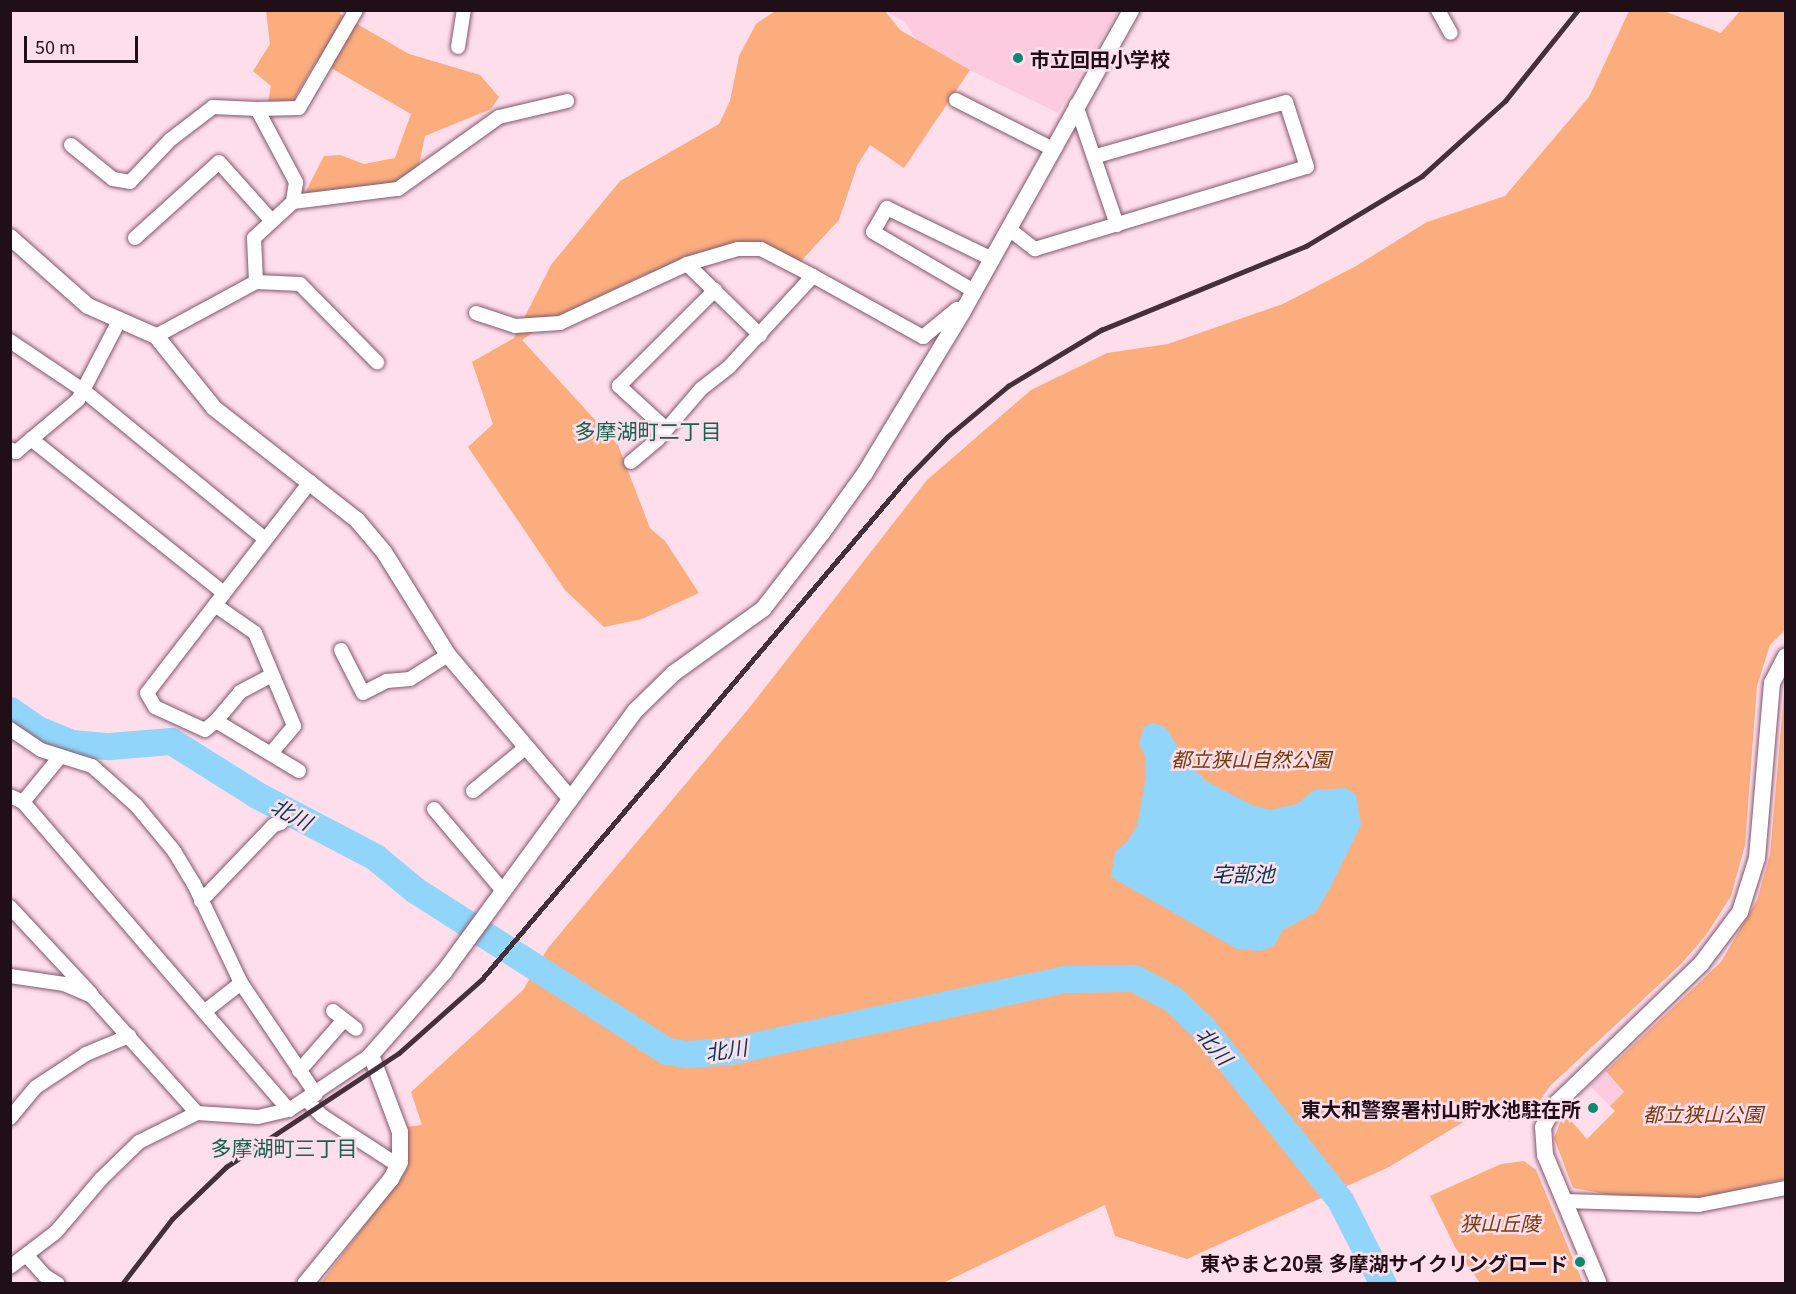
<!DOCTYPE html>
<meta charset="utf-8">
<style>
body{margin:0}
#map{position:relative;width:1796px;height:1294px;overflow:hidden;background:#ffdeeb;font-family:Georgia,"Noto Sans JP",serif}
div>[style]{position:absolute}
.built>*{inset:0;background:#fdcbe0}
.green>*{inset:0;background:#fbad7e}
.water>*{inset:0;background:#91d6fa}
.river>*{height:27px;margin:-13.5px;padding:0 13.5px;transform-origin:13.5px;border-radius:13.5px;background:#91d6fa}
.roads{filter:drop-shadow(0 0 2px #84566b) drop-shadow(0 0 2px #84566b)}
.minor>*{height:14px;margin:-7px;padding:0 7px;transform-origin:7px;border-radius:7px;background:#fff}
.tertiary>*{height:16px;margin:-8px;padding:0 8px;transform-origin:8px;border-radius:8px;background:#fff}
.rail>*{height:4.5px;margin:-2.25px;padding:0 2.25px;transform-origin:2.25px;border-radius:2.25px;background:#443038}
.dots>*{width:16px;height:16px;translate:-50% -50%;box-sizing:border-box;border:3px solid #ffdeeb;border-radius:50%}
span{translate:-50% -50%;white-space:nowrap;text-align:center;line-height:1.15;-webkit-text-stroke:5px #ffdeeb;paint-order:stroke}
.poi-label{font-size:20px;color:#210f17;font-weight:700}
.left{translate:0 -50%;text-align:left}
.right{translate:-100% -50%;text-align:right}
.park-label{font-size:20px;color:#773807;font-style:italic}
.neighbourhood-label{font-size:21px;color:#14624f}
.water-label{font-size:21px;color:#003d55;font-style:italic}
.frame{position:absolute;inset:0;border:12px solid #210f17;pointer-events:none}
.scale{position:absolute;left:24px;top:36px;width:114px;height:27px;box-sizing:border-box;border:3px solid #210f17;border-top:0;padding-left:8px;font-size:18px;line-height:21px;white-space:nowrap;color:#210f17;-webkit-text-stroke:4px #ffdeeb;paint-order:stroke}
</style>
<div id="map">
<div class="built">
<i style="clip-path:polygon(885px 11px,1117px 11px,1058px 113px,922px 47px,904px 22px)"></i>
<i style="clip-path:polygon(1606px 1071px,1624px 1093px,1610px 1106px,1590px 1086px)"></i>
</div>
<div class="green">
<i style="clip-path:polygon(266px 11px,341px 11px,340px 14px,409px 54px,480px 75px,499px 97px,491px 109px,425px 136px,419px 165px,406px 182px,390px 189px,305px 193px,324px 156px,340px 155px,364px 164px,395px 158px,411px 114px,317px 60px,292px 103px,268px 102px,271px 86px,253px 71px,270px 44px)"></i>
<i style="clip-path:polygon(775px 11px,885px 11px,900px 30px,970px 70px,904px 168px,870px 145px,857px 166px,839px 220px,800px 262px,738px 242px,642px 276px,554px 318px,522px 340px,618px 445px,650px 528px,665px 541px,699px 593px,642px 619px,604px 627px,565px 590px,468px 447px,493px 424px,472px 362px,514px 338px,551px 265px,620px 181px,719px 124px,730px 101px,739px 56px,756px 24px)"></i>
<i style="clip-path:polygon(1629px 11px,1664px 11px,1721px 33px,1740px 11px,1785px 11px,1785px 630px,1770px 645px,1757px 686px,1745px 845px,1731px 896px,1706px 935px,1681px 964px,1550px 1086px,1535px 1108px,1509px 1122px,1498px 1101px,1389px 1167px,1187px 1259px,1115px 1236px,1105px 1205px,943px 1283px,320px 1284px,406px 1171px,406px 1127px,422px 1125px,411px 1092px,523px 990px,548px 948px,750px 707px,927px 480px,1031px 390px,1107px 353px,1168px 344px,1283px 304px,1356px 266px,1427px 222px,1505px 196px,1589px 97px)"></i>
<i style="clip-path:polygon(1785px 682px,1785px 1179px,1699px 1199px,1622px 1197px,1573px 1188px,1554px 1138px,1564px 1113px,1587px 1139px,1615px 1111px,1610px 1106px,1624px 1092px,1606px 1071px,1721px 962px,1757px 900px,1770px 855px)"></i>
<i style="clip-path:polygon(1524px 1161px,1536px 1170px,1583px 1283px,1480px 1283px,1455px 1247px,1430px 1196px,1501px 1164px)"></i>
</div>
<div class="water">
<i style="clip-path:polygon(1153px 723px,1166px 728px,1188px 763px,1206px 781px,1252px 805px,1270px 810px,1297px 804px,1314px 790px,1346px 788px,1356px 795px,1361px 825px,1329px 890px,1316px 912px,1283px 930px,1274px 946px,1261px 951px,1237px 949px,1111px 877px,1115px 852px,1127px 842px,1137px 826px,1146px 777px,1145px 756px,1139px 743px,1144px 727px)"></i>
</div>
<div class="river">
<i style="left:10px;top:710px;width:33px;rotate:35deg"></i>
<i style="left:37px;top:729px;width:37px;rotate:22deg"></i>
<i style="left:71px;top:743px;width:38px;rotate:5deg"></i>
<i style="left:109px;top:746px;width:62px;rotate:-4.6deg"></i>
<i style="left:171px;top:741px;width:102px;rotate:32.1deg"></i>
<i style="left:257px;top:795px;width:133px;rotate:27.7deg"></i>
<i style="left:375px;top:857px;width:52px;rotate:39.5deg"></i>
<i style="left:415px;top:890px;width:299px;rotate:32.6deg"></i>
<i style="left:667px;top:1051px;width:20px;rotate:9deg"></i>
<i style="left:687px;top:1054px;width:42px;rotate:-4.1deg"></i>
<i style="left:729px;top:1051px;width:344px;rotate:-12.1deg"></i>
<i style="left:1065px;top:979px;width:69px;rotate:-0.8deg"></i>
<i style="left:1134px;top:978px;width:44px;rotate:28.3deg"></i>
<i style="left:1173px;top:999px;width:43px;rotate:44.1deg"></i>
<i style="left:1204px;top:1029px;width:218px;rotate:51.5deg"></i>
<i style="left:1340px;top:1200px;width:94px;rotate:62.9deg"></i>
</div>
<div class="roads">
<div class="minor">
<i style="left:1438px;top:10px;width:26px;rotate:61deg"></i>
<i style="left:458px;top:47px;width:37px;rotate:-81deg"></i>
<i style="left:956px;top:100px;width:109px;rotate:26.8deg"></i>
<i style="left:1076px;top:105px;width:127px;rotate:71.1deg"></i>
<i style="left:257px;top:109px;width:42px;rotate:-1.4deg"></i>
<i style="left:299px;top:108px;width:113px;rotate:-59.8deg"></i>
<i style="left:71px;top:145px;width:54px;rotate:39deg"></i>
<i style="left:113px;top:179px;width:17px;rotate:10deg"></i>
<i style="left:130px;top:182px;width:58px;rotate:-46.4deg"></i>
<i style="left:170px;top:140px;width:54px;rotate:-37.5deg"></i>
<i style="left:213px;top:107px;width:44px;rotate:2.6deg"></i>
<i style="left:257px;top:109px;width:83px;rotate:61.9deg"></i>
<i style="left:296px;top:182px;width:20px;rotate:99deg"></i>
<i style="left:293px;top:202px;width:53px;rotate:137.3deg"></i>
<i style="left:254px;top:238px;width:44px;rotate:87.4deg"></i>
<i style="left:293px;top:202px;width:106px;rotate:-7.1deg"></i>
<i style="left:398px;top:189px;width:124px;rotate:-35.5deg"></i>
<i style="left:499px;top:117px;width:70px;rotate:-13.2deg"></i>
<i style="left:1009px;top:229px;width:33px;rotate:38deg"></i>
<i style="left:1035px;top:249px;width:284px;rotate:-16.8deg"></i>
<i style="left:1307px;top:167px;width:68px;rotate:-107.9deg"></i>
<i style="left:1286px;top:102px;width:197px;rotate:164.1deg"></i>
<i style="left:135px;top:238px;width:113px;rotate:-42.1deg"></i>
<i style="left:219px;top:162px;width:79px;rotate:48.1deg"></i>
<i style="left:687px;top:264px;width:102px;rotate:44.2deg"></i>
<i style="left:974px;top:291px;width:117px;rotate:-149.7deg"></i>
<i style="left:873px;top:232px;width:28px;rotate:-60deg"></i>
<i style="left:887px;top:208px;width:117px;rotate:25.9deg"></i>
<i style="left:476px;top:313px;width:41px;rotate:18.4deg"></i>
<i style="left:515px;top:326px;width:45px;rotate:-3.8deg"></i>
<i style="left:560px;top:323px;width:140px;rotate:-24.9deg"></i>
<i style="left:687px;top:264px;width:53px;rotate:-16.4deg"></i>
<i style="left:738px;top:249px;width:23px"></i>
<i style="left:761px;top:249px;width:59px;rotate:27.4deg"></i>
<i style="left:156px;top:336px;width:114px;rotate:-28.4deg"></i>
<i style="left:256px;top:282px;width:44px;rotate:2.6deg"></i>
<i style="left:300px;top:284px;width:110px;rotate:45.4deg"></i>
<i style="left:10px;top:341px;width:88px;rotate:33.9deg"></i>
<i style="left:83px;top:390px;width:235px;rotate:39.3deg"></i>
<i style="left:666px;top:429px;width:64px;rotate:-137.5deg"></i>
<i style="left:619px;top:386px;width:136px;rotate:-45deg"></i>
<i style="left:31px;top:439px;width:247px;rotate:38.6deg"></i>
<i style="left:10px;top:449px;width:7px;rotate:27deg"></i>
<i style="left:16px;top:452px;width:81px;rotate:-40deg"></i>
<i style="left:78px;top:400px;width:91px;rotate:-62.6deg"></i>
<i style="left:631px;top:462px;width:35px;rotate:-40deg"></i>
<i style="left:658px;top:439px;width:66px;rotate:-49.3deg"></i>
<i style="left:701px;top:389px;width:36px;rotate:-38deg"></i>
<i style="left:729px;top:367px;width:124px;rotate:-47.3deg"></i>
<i style="left:813px;top:276px;width:126px;rotate:29deg"></i>
<i style="left:923px;top:337px;width:44px;rotate:-39.5deg"></i>
<i style="left:957px;top:309px;width:6px;rotate:18deg"></i>
<i style="left:215px;top:605px;width:49px;rotate:35deg"></i>
<i style="left:255px;top:633px;width:101px;rotate:67.2deg"></i>
<i style="left:294px;top:726px;width:35px;rotate:130deg"></i>
<i style="left:341px;top:650px;width:48px;rotate:62.9deg"></i>
<i style="left:363px;top:693px;width:27px;rotate:-27deg"></i>
<i style="left:387px;top:681px;width:23px;rotate:-5deg"></i>
<i style="left:410px;top:679px;width:45px;rotate:-32.3deg"></i>
<i style="left:216px;top:721px;width:38px;rotate:-50deg"></i>
<i style="left:240px;top:692px;width:36px;rotate:-28deg"></i>
<i style="left:10px;top:729px;width:37px;rotate:34deg"></i>
<i style="left:41px;top:750px;width:53px;rotate:17.4deg"></i>
<i style="left:92px;top:766px;width:59px;rotate:41.6deg"></i>
<i style="left:136px;top:805px;width:60px;rotate:50.4deg"></i>
<i style="left:174px;top:851px;width:39px;rotate:59deg"></i>
<i style="left:194px;top:884px;width:110px;rotate:64.6deg"></i>
<i style="left:241px;top:983px;width:134px;rotate:56deg"></i>
<i style="left:299px;top:771px;width:97px;rotate:-148.9deg"></i>
<i style="left:216px;top:721px;width:14px;rotate:141deg"></i>
<i style="left:205px;top:730px;width:55px;rotate:-155.3deg"></i>
<i style="left:155px;top:707px;width:16px;rotate:-120deg"></i>
<i style="left:147px;top:693px;width:267px;rotate:-52.3deg"></i>
<i style="left:473px;top:791px;width:67px;rotate:-39.6deg"></i>
<i style="left:10px;top:796px;width:14px;rotate:25deg"></i>
<i style="left:23px;top:802px;width:407px;rotate:49.2deg"></i>
<i style="left:23px;top:802px;width:58px;rotate:-50.6deg"></i>
<i style="left:434px;top:809px;width:107px;rotate:49.9deg"></i>
<i style="left:201px;top:901px;width:105px;rotate:-46.2deg"></i>
<i style="left:274px;top:825px;width:7px;rotate:-16deg"></i>
<i style="left:10px;top:907px;width:119px;rotate:47deg"></i>
<i style="left:10px;top:976px;width:55px;rotate:8.4deg"></i>
<i style="left:64px;top:984px;width:30px;rotate:23deg"></i>
<i style="left:92px;top:996px;width:157px;rotate:48.1deg"></i>
<i style="left:333px;top:1011px;width:29px;rotate:38deg"></i>
<i style="left:204px;top:1012px;width:47px;rotate:-38.1deg"></i>
<i style="left:299px;top:1071px;width:68px;rotate:-48.6deg"></i>
<i style="left:306px;top:1099px;width:23px;rotate:47deg"></i>
<i style="left:322px;top:1116px;width:92px;rotate:33deg"></i>
<i style="left:10px;top:1118px;width:40px;rotate:-50deg"></i>
<i style="left:36px;top:1087px;width:60px;rotate:-33.4deg"></i>
<i style="left:86px;top:1054px;width:47px;rotate:-22.7deg"></i>
<i style="left:1564px;top:1201px;width:135px;rotate:1.7deg"></i>
<i style="left:1699px;top:1205px;width:89px;rotate:-11.1deg"></i>
<i style="left:28px;top:1257px;width:25px;rotate:48deg"></i>
<i style="left:45px;top:1276px;width:15px;rotate:32deg"></i>
<i style="left:10px;top:1267px;width:58px;rotate:-37.3deg"></i>
<i style="left:56px;top:1232px;width:70px;rotate:-49.7deg"></i>
<i style="left:101px;top:1179px;width:53px;rotate:-44.2deg"></i>
<i style="left:139px;top:1142px;width:65px;rotate:-26.6deg"></i>
<i style="left:197px;top:1113px;width:61px;rotate:3.8deg"></i>
<i style="left:258px;top:1117px;width:32px;rotate:-13deg"></i>
<i style="left:289px;top:1110px;width:99px;rotate:-33.9deg"></i>
</div>
<div class="tertiary">
<i style="left:10px;top:237px;width:104px;rotate:41.5deg"></i>
<i style="left:88px;top:306px;width:74px;rotate:23.8deg"></i>
<i style="left:156px;top:336px;width:92px;rotate:51.1deg"></i>
<i style="left:214px;top:408px;width:182px;rotate:38.1deg"></i>
<i style="left:357px;top:520px;width:42px;rotate:49.8deg"></i>
<i style="left:384px;top:552px;width:121px;rotate:58.1deg"></i>
<i style="left:448px;top:655px;width:187px;rotate:49.6deg"></i>
<i style="left:305px;top:1284px;width:136px;rotate:-50.7deg"></i>
<i style="left:391px;top:1179px;width:19px;rotate:-62deg"></i>
<i style="left:400px;top:1162px;width:30px;rotate:-90deg"></i>
<i style="left:400px;top:1132px;width:82px;rotate:-110.6deg"></i>
<i style="left:371px;top:1055px;width:111px;rotate:-48.7deg"></i>
<i style="left:444px;top:972px;width:323px;rotate:-53.8deg"></i>
<i style="left:635px;top:711px;width:54px;rotate:-44.3deg"></i>
<i style="left:674px;top:673px;width:110px;rotate:-35.7deg"></i>
<i style="left:763px;top:609px;width:96px;rotate:-52.2deg"></i>
<i style="left:822px;top:533px;width:74px;rotate:-54.4deg"></i>
<i style="left:865px;top:473px;width:189px;rotate:-58.8deg"></i>
<i style="left:963px;top:311px;width:345px;rotate:-60.8deg"></i>
<i style="left:1599px;top:1284px;width:140px;rotate:-112.7deg"></i>
<i style="left:1545px;top:1155px;width:28px;rotate:-94deg"></i>
<i style="left:1543px;top:1127px;width:28px;rotate:-60deg"></i>
<i style="left:1557px;top:1103px;width:200px;rotate:-44deg"></i>
<i style="left:1701px;top:964px;width:65px;rotate:-53.1deg"></i>
<i style="left:1740px;top:912px;width:57px;rotate:-72.5deg"></i>
<i style="left:1757px;top:858px;width:176px;rotate:-85.1deg"></i>
<i style="left:1772px;top:683px;width:30px;rotate:-63deg"></i>
</div>
</div>
<div class="rail">
<i style="left:122px;top:1284px;width:82px;rotate:-52.4deg"></i>
<i style="left:172px;top:1219px;width:75px;rotate:-43.9deg"></i>
<i style="left:226px;top:1167px;width:207px;rotate:-33.4deg"></i>
<i style="left:399px;top:1053px;width:111px;rotate:-41.7deg"></i>
<i style="left:482px;top:979px;width:658px;rotate:-49.68deg"></i>
<i style="left:908px;top:477px;width:56px;rotate:-45.7deg"></i>
<i style="left:947px;top:437px;width:80px;rotate:-39.9deg"></i>
<i style="left:1008px;top:386px;width:109px;rotate:-31.1deg"></i>
<i style="left:1101px;top:330px;width:222px;rotate:-22.3deg"></i>
<i style="left:1306px;top:246px;width:135px;rotate:-31.1deg"></i>
<i style="left:1422px;top:176px;width:112px;rotate:-42.1deg"></i>
<i style="left:1505px;top:101px;width:117px;rotate:-51.3deg"></i>
</div>
<div class="dots">
<i style="left:1018px;top:58px;background:#09896d"></i>
<i style="left:1593px;top:1108px;background:#09896d"></i>
<i style="left:1580px;top:1262px;background:#09896d"></i>
</div>
<div class="poi-label">
<span class="left" style="left:1030px;top:58px">市立回田小学校</span>
<span class="right" style="left:1581px;top:1108px">東大和警察署村山貯水池駐在所</span>
<span class="right" style="left:1568px;top:1262px">東やまと20景 多摩湖サイクリングロード</span>
</div>
<div class="park-label">
<span style="left:1251px;top:758px">都立狭山自然公園</span>
<span style="left:1703px;top:1113px">都立狭山公園</span>
<span style="left:1500px;top:1222px">狭山丘陵</span>
</div>
<div class="neighbourhood-label">
<span style="left:648px;top:430px">多摩湖町二丁目</span>
<span style="left:284px;top:1147px">多摩湖町三丁目</span>
</div>
<div class="water-label">
<span style="left:292px;top:813px;rotate:28deg">北川</span>
<span style="left:1243px;top:873px">宅部池</span>
<span style="left:1215px;top:1045px;rotate:50deg">北川</span>
<span style="left:726px;top:1049px;rotate:-8deg">北川</span>
</div>
<div class="frame"></div>
<div class="scale">50 m</div>
</div>
